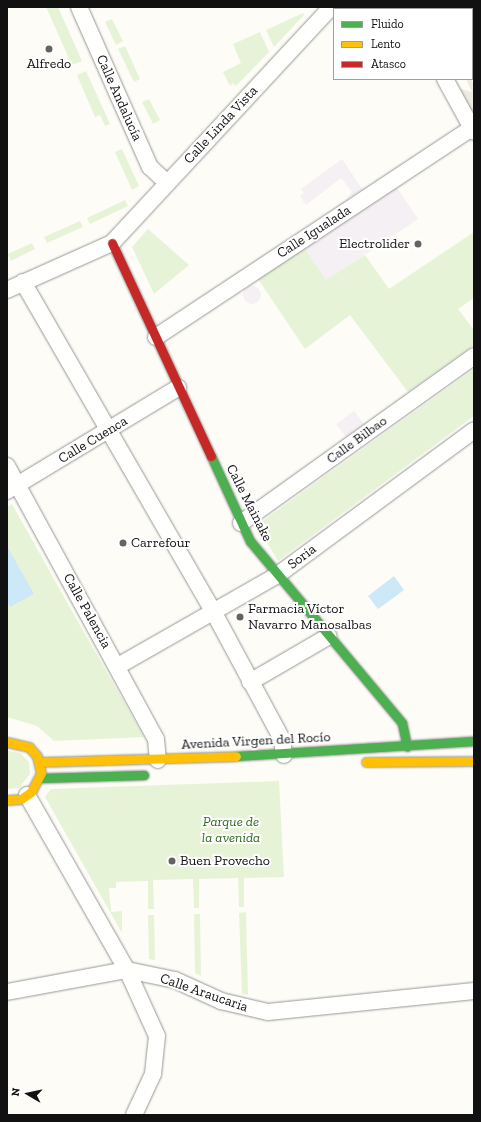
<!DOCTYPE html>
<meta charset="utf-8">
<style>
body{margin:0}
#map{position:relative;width:481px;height:1122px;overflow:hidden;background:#fdfcf7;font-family:"Zilla Slab",serif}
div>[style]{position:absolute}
.industrial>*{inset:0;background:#f5f0f3}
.round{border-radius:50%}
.green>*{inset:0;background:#e7f3d7}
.plaza>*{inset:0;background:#edebe2}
.water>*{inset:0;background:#cde8f7}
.highway-tunnel>*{height:22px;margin-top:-11px;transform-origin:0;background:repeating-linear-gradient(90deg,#dad9d4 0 22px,transparent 0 33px)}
.roads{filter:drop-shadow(0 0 1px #979795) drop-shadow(0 0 1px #979795)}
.street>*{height:16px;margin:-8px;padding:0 8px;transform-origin:8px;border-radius:8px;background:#fffffe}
.fast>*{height:9px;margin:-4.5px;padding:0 4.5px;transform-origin:4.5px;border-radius:4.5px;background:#4caf50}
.slow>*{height:9px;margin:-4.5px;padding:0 4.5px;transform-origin:4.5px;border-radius:4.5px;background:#ffc107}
.jam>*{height:9px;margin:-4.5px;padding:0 4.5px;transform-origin:4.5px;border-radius:4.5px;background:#c62828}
.dots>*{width:11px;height:11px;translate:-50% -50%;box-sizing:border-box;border:2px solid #fff;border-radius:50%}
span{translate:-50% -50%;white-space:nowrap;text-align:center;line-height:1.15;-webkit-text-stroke:4px #fff;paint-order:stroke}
.poi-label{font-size:14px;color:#111}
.right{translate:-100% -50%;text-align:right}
.left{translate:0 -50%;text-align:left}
.street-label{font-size:14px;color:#111}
.park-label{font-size:14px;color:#2f6b1f;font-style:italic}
.frame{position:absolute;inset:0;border:8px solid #111;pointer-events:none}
.legend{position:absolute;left:333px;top:8px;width:140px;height:72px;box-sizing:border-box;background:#fff;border:1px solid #a0a0a0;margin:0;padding:5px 7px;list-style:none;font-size:12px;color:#111}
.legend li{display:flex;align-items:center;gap:8px;height:20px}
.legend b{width:20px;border:1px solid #a0a0a0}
.north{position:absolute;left:8px;top:1074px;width:40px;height:40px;-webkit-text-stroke:3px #fff;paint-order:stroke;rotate:279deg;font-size:11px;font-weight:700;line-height:16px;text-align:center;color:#111}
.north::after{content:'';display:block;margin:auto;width:14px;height:18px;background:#111;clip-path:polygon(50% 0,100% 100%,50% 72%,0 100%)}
</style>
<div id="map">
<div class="industrial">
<i style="clip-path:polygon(342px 159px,362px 189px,345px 200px,352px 192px,341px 178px,306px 205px,300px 196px,304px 193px,301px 189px)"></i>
<i style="clip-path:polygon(396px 186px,418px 219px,326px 281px,304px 248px)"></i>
<i class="round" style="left:243px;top:286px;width:18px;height:18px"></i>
<i style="clip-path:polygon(354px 411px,364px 424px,346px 437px,336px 424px)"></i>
</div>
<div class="green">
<i style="clip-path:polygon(46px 7px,58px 7px,82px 61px,72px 65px)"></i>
<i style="clip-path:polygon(303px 13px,304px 15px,274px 47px,266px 30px)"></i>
<i style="clip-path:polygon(112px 19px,123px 41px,116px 45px,105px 22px)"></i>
<i style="clip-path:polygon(260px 32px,269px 52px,236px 86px,233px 83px,230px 86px,223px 72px,241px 63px,233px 44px)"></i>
<i style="clip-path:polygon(125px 46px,140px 79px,134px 82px,118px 49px)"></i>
<i style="clip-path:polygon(86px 71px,110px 124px,105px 126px,100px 115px,95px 117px,77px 75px)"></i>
<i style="clip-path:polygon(149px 99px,160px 120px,153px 124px,142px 102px)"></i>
<i style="clip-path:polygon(122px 149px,139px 186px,132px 190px,115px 152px)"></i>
<i style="clip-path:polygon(125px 200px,128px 206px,90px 224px,87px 218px)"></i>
<i style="clip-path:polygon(80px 221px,83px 227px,47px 243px,44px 237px)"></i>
<i style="clip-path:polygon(148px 229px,189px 265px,154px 294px,132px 247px)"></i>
<i style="clip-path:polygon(474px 232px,474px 298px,458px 309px,474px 330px,474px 345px,408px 392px,350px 315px,305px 349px,258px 279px,304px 248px,326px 280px,365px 255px,389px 289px)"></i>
<i style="clip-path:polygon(32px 243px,35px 249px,11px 261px,8px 254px)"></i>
<i style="clip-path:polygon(474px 369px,474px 416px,278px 561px,257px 525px)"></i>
<i style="clip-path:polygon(12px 504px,68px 604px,144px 737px,54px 741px,37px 726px,7px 717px,7px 507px)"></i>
<i style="clip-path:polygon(7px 751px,20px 753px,29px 762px,30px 774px,19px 788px,7px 789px)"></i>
<i style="clip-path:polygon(279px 781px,284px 877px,244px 878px,244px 907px,239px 907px,238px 878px,199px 879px,199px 908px,194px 908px,193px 879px,153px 880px,154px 909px,148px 909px,148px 881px,116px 882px,116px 888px,109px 888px,111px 912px,122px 911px,122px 933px,45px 797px,51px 789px)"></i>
<i style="clip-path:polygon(246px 912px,248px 995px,242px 994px,239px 913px)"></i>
<i style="clip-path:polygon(194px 914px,200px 914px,201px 976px,195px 973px)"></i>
<i style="clip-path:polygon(148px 915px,154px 915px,155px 960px,149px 959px)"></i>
</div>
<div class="plaza">
<i style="clip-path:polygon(472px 38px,474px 42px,474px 73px,472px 70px)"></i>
<i style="clip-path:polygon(466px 79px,471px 79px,474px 85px,474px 113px,469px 111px,457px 88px,472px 92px)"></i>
</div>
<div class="water">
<i style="clip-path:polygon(7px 546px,34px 594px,10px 607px,7px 601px)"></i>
<i style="clip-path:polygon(394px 576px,404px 590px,378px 609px,368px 596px)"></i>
</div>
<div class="highway-tunnel">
<i style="left:448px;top:7px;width:2px;rotate:63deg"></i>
<i style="left:472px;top:54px;width:4px;rotate:63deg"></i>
</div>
<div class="roads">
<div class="street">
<i style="left:79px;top:7px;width:175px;rotate:66.1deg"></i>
<i style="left:150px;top:167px;width:23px;rotate:43deg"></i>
<i style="left:400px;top:7px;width:2px;rotate:63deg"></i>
<i style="left:445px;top:79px;width:60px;rotate:61.3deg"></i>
<i style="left:23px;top:282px;width:380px;rotate:60deg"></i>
<i style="left:213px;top:611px;width:145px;rotate:61.7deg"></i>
<i style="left:282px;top:739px;width:16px;rotate:83deg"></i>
<i style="left:7px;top:290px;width:115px;rotate:-24.1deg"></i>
<i style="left:112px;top:243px;width:322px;rotate:-47.1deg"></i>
<i style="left:156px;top:337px;width:379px;rotate:-33.5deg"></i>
<i style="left:7px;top:466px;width:311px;rotate:61.4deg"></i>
<i style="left:156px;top:739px;width:21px;rotate:85deg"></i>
<i style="left:7px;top:491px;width:200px;rotate:-31.1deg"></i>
<i style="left:241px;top:523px;width:287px;rotate:-35.6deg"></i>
<i style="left:118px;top:666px;width:185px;rotate:-29.7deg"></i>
<i style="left:279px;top:574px;width:242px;rotate:-36.4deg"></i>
<i style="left:250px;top:682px;width:91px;rotate:-30.2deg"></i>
<i style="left:27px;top:795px;width:202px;rotate:60.3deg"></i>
<i style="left:127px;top:970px;width:72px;rotate:65.6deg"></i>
<i style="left:157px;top:1036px;width:38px;rotate:96deg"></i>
<i style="left:153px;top:1074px;width:45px;rotate:114.9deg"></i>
<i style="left:7px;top:992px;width:122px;rotate:-10.4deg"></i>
<i style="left:127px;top:970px;width:49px;rotate:11.8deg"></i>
<i style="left:175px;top:980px;width:51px;rotate:24.5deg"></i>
<i style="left:221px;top:1001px;width:48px;rotate:13.2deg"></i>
<i style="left:268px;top:1012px;width:207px;rotate:-5.8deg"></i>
</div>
<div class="fast">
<i style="left:211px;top:456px;width:94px;rotate:65.4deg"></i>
<i style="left:250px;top:541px;width:237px;rotate:50.1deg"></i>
<i style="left:402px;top:723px;width:24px;rotate:78deg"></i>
<i style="left:236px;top:756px;width:238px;rotate:-3.6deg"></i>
<i style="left:40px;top:778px;width:104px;rotate:-1.7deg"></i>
</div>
<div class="slow">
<i style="left:7px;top:742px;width:23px;rotate:13deg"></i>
<i style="left:29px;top:747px;width:12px;rotate:48deg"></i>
<i style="left:37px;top:756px;width:17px;rotate:77deg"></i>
<i style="left:41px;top:773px;width:21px;rotate:118deg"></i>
<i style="left:31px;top:792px;width:12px;rotate:145deg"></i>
<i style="left:21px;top:799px;width:14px;rotate:176deg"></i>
<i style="left:39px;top:762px;width:197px;rotate:-1.7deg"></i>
<i style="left:366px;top:762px;width:108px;rotate:-0.5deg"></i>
</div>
<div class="jam">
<i style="left:112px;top:243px;width:235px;rotate:65.1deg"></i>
</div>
</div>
<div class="dots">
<i style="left:49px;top:49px;background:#646362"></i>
<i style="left:418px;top:244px;background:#646362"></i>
<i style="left:123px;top:543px;background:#646362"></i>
<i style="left:240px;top:617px;background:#646362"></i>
<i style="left:172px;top:861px;background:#646362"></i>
</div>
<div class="poi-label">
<span style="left:49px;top:64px">Alfredo</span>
<span class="right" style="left:410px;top:244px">Electrolider</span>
<span class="left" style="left:131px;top:543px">Carrefour</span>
<span class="left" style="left:248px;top:617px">Farmacia Víctor<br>Navarro Manosalbas</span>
<span class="left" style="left:180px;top:861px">Buen Provecho</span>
</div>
<div class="street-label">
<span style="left:119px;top:98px;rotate:66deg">Calle Andalucía</span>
<span style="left:221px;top:125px;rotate:-47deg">Calle Linda Vista</span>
<span style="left:314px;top:232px;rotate:-33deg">Calle Igualada</span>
<span style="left:93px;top:440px;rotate:-31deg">Calle Cuenca</span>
<span style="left:357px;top:440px;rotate:-36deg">Calle Bilbao</span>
<span style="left:249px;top:503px;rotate:63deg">Calle Mainake</span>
<span style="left:302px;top:557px;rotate:-37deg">Soria</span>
<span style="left:87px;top:611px;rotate:61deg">Calle Palencia</span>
<span style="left:256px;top:741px;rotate:-3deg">Avenida Virgen del Rocío</span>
<span style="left:204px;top:993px;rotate:19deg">Calle Araucaria</span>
</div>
<div class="park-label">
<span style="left:231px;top:830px">Parque de<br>la avenida</span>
</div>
<div class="frame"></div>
<ul class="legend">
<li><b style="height:5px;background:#4caf50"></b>Fluido</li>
<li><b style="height:5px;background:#ffc107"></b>Lento</li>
<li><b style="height:5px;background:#c62828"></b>Atasco</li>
</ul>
<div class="north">N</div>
</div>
